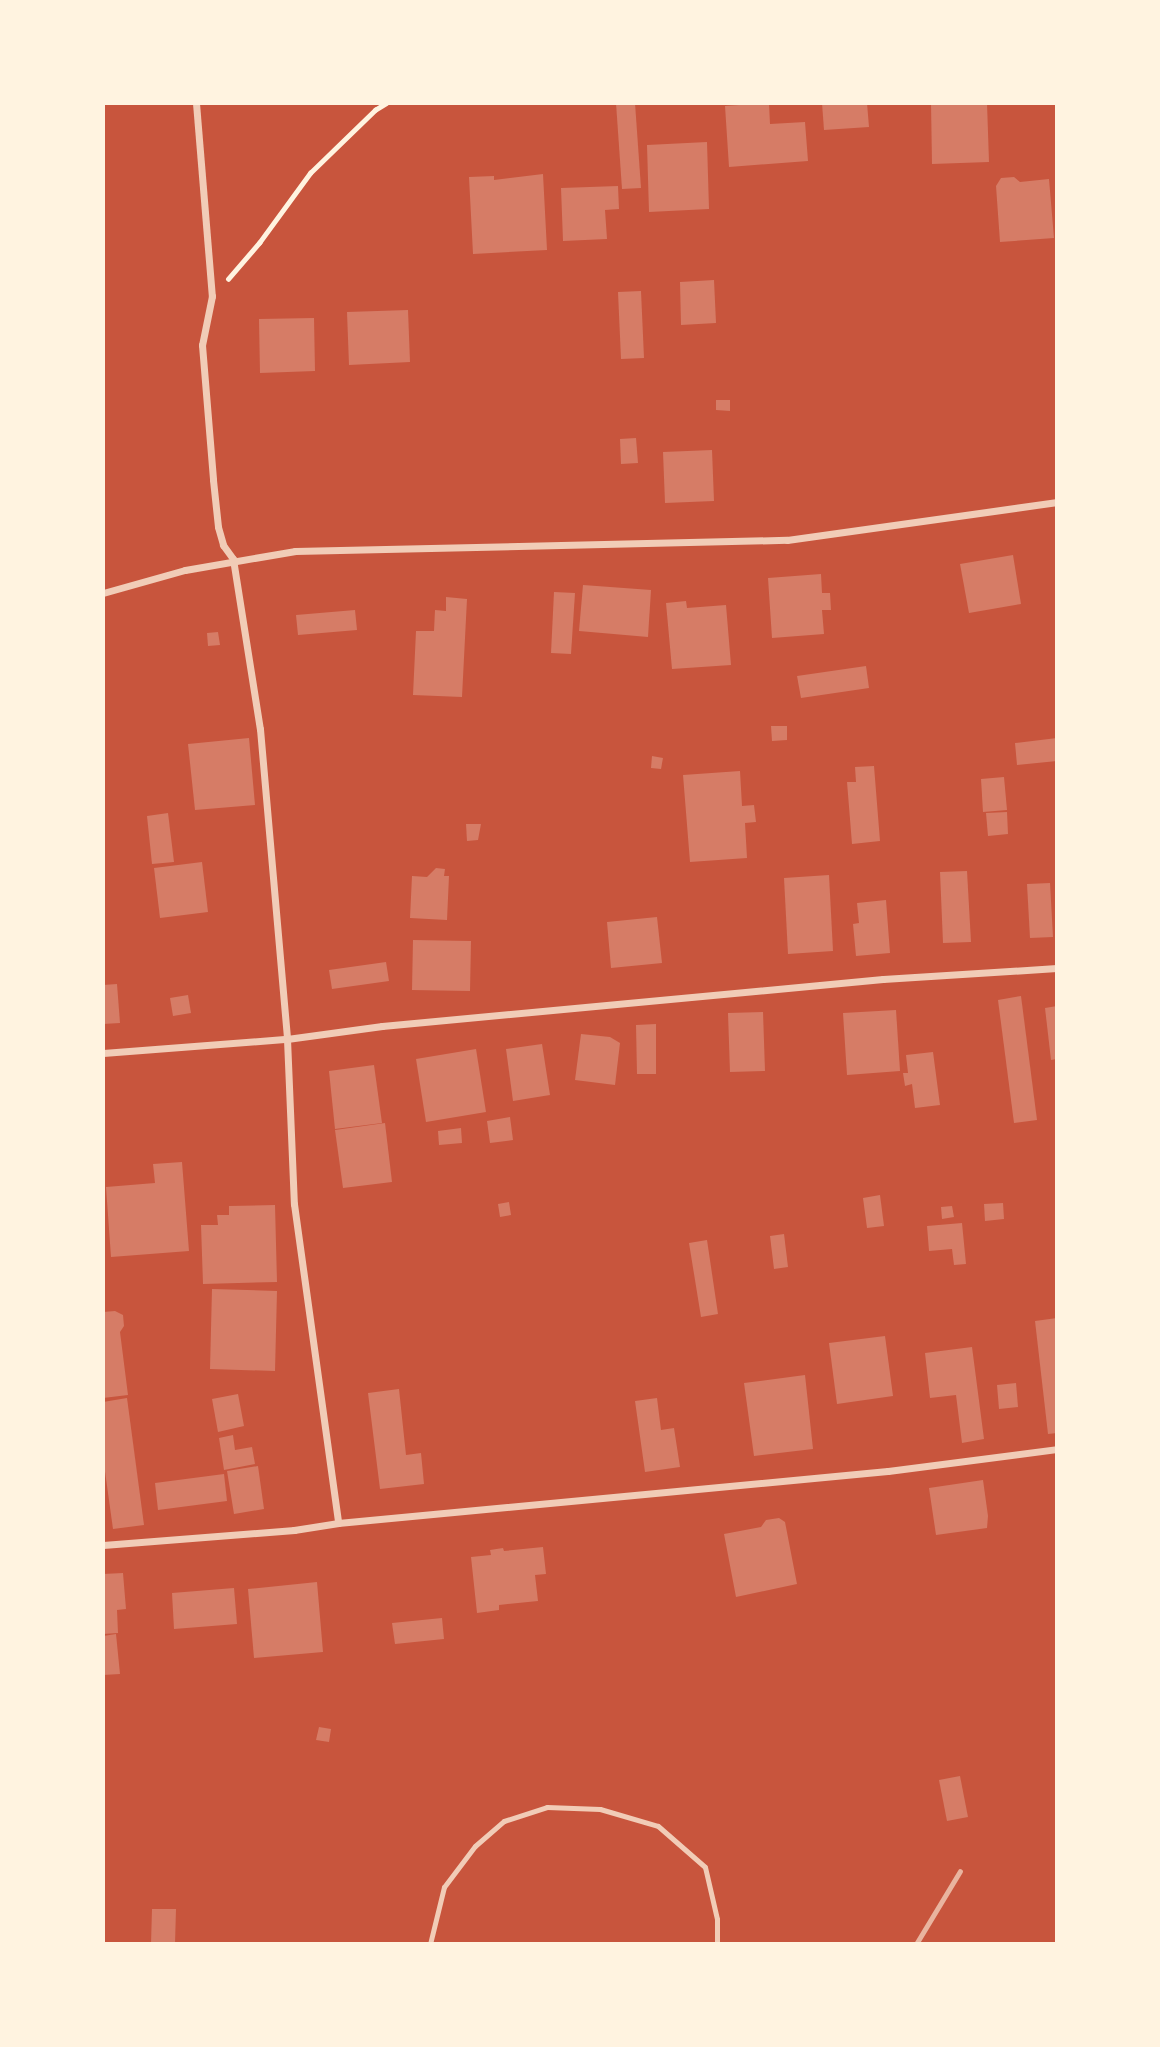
<!DOCTYPE html>
<style>
body{margin:0}
#map{position:relative;width:1160px;height:2047px;overflow:hidden;background:#c8553d;font-family:"Exo 2",sans-serif}
div>[style]{position:absolute}
.building>*{inset:0;background:#d67c66}
.path>*{height:4.5px;margin:-2.25px;padding:0 2.25px;transform-origin:2.25px;border-radius:2.25px;background:#fff3e0}
.service>*{height:5px;margin:-2.5px;padding:0 2.5px;transform-origin:2.5px;border-radius:2.5px;background:#f1ccb7}
.minor>*{height:7px;margin:-3.5px;padding:0 3.5px;transform-origin:3.5px;border-radius:3.5px;background:#f1ccb7}
.rail>*{height:5px;margin:-2.5px;padding:0 2.5px;transform-origin:2.5px;border-radius:2.5px;background:#e9b49f}
span{translate:-50% -50%;white-space:nowrap;text-align:center;line-height:1.15;-webkit-text-stroke:5px #fff3e0;paint-order:stroke}
.frame{position:absolute;inset:0;border:105px solid #fff3e0;pointer-events:none}
</style>
<div id="map">
<div class="building">
<i style="clip-path:polygon(616px 103px,635px 103px,641px 188px,622px 189px)"></i>
<i style="clip-path:polygon(769px 103px,770px 124px,805px 122px,808px 161px,729px 167px,725px 106px)"></i>
<i style="clip-path:polygon(822px 103px,867px 103px,869px 127px,824px 130px)"></i>
<i style="clip-path:polygon(931px 103px,987px 103px,989px 162px,932px 164px)"></i>
<i style="clip-path:polygon(707px 142px,709px 209px,649px 212px,647px 145px)"></i>
<i style="clip-path:polygon(543px 174px,547px 250px,473px 254px,469px 177px,494px 176px,494px 180px)"></i>
<i style="clip-path:polygon(1014px 177px,1020px 182px,1049px 179px,1054px 238px,1000px 242px,996px 186px,1001px 178px)"></i>
<i style="clip-path:polygon(618px 186px,619px 209px,605px 210px,607px 239px,563px 241px,561px 188px)"></i>
<i style="clip-path:polygon(714px 280px,716px 323px,681px 325px,680px 282px)"></i>
<i style="clip-path:polygon(641px 291px,644px 358px,621px 359px,618px 292px)"></i>
<i style="clip-path:polygon(408px 310px,410px 362px,349px 365px,347px 312px)"></i>
<i style="clip-path:polygon(314px 318px,315px 371px,260px 373px,259px 319px)"></i>
<i style="clip-path:polygon(716px 400px,730px 400px,730px 411px,716px 410px)"></i>
<i style="clip-path:polygon(636px 438px,638px 463px,621px 464px,620px 439px)"></i>
<i style="clip-path:polygon(712px 450px,714px 501px,665px 503px,663px 452px)"></i>
<i style="clip-path:polygon(1013px 555px,1021px 604px,969px 613px,960px 564px)"></i>
<i style="clip-path:polygon(821px 574px,822px 593px,830px 593px,831px 610px,822px 610px,824px 634px,772px 638px,768px 578px)"></i>
<i style="clip-path:polygon(583px 585px,651px 590px,648px 637px,579px 631px)"></i>
<i style="clip-path:polygon(554px 592px,575px 593px,571px 654px,551px 653px)"></i>
<i style="clip-path:polygon(446px 597px,467px 599px,462px 697px,413px 695px,416px 631px,434px 631px,435px 610px,446px 611px)"></i>
<i style="clip-path:polygon(686px 601px,687px 608px,726px 605px,731px 665px,672px 669px,666px 603px)"></i>
<i style="clip-path:polygon(355px 610px,357px 630px,298px 635px,296px 615px)"></i>
<i style="clip-path:polygon(218px 632px,220px 645px,208px 646px,207px 633px)"></i>
<i style="clip-path:polygon(866px 666px,869px 688px,801px 698px,797px 676px)"></i>
<i style="clip-path:polygon(771px 726px,787px 726px,787px 740px,772px 741px)"></i>
<i style="clip-path:polygon(249px 738px,255px 805px,195px 810px,188px 744px)"></i>
<i style="clip-path:polygon(1057px 738px,1057px 761px,1017px 765px,1015px 743px)"></i>
<i style="clip-path:polygon(652px 756px,663px 758px,661px 769px,651px 768px)"></i>
<i style="clip-path:polygon(874px 766px,880px 841px,852px 844px,847px 782px,856px 782px,855px 767px)"></i>
<i style="clip-path:polygon(740px 771px,742px 806px,754px 805px,756px 822px,745px 823px,747px 858px,690px 862px,683px 775px)"></i>
<i style="clip-path:polygon(1004px 777px,1007px 810px,983px 812px,981px 779px)"></i>
<i style="clip-path:polygon(1007px 812px,1008px 834px,988px 836px,986px 813px)"></i>
<i style="clip-path:polygon(168px 813px,174px 862px,152px 864px,147px 816px)"></i>
<i style="clip-path:polygon(466px 824px,481px 824px,478px 840px,467px 841px)"></i>
<i style="clip-path:polygon(202px 862px,208px 912px,160px 918px,154px 868px)"></i>
<i style="clip-path:polygon(436px 868px,445px 869px,444px 876px,449px 876px,447px 920px,410px 918px,412px 876px,427px 877px)"></i>
<i style="clip-path:polygon(967px 871px,971px 942px,943px 943px,940px 872px)"></i>
<i style="clip-path:polygon(829px 875px,833px 951px,788px 954px,784px 878px)"></i>
<i style="clip-path:polygon(1050px 883px,1053px 937px,1030px 938px,1027px 884px)"></i>
<i style="clip-path:polygon(886px 900px,890px 953px,856px 956px,853px 924px,859px 923px,857px 903px)"></i>
<i style="clip-path:polygon(657px 917px,662px 963px,611px 968px,607px 922px)"></i>
<i style="clip-path:polygon(413px 940px,471px 941px,470px 991px,412px 990px)"></i>
<i style="clip-path:polygon(386px 962px,389px 981px,332px 989px,329px 970px)"></i>
<i style="clip-path:polygon(117px 984px,120px 1023px,103px 1024px,103px 985px)"></i>
<i style="clip-path:polygon(188px 995px,191px 1013px,173px 1016px,170px 998px)"></i>
<i style="clip-path:polygon(1021px 996px,1037px 1120px,1014px 1123px,998px 1000px)"></i>
<i style="clip-path:polygon(1057px 1006px,1057px 1059px,1051px 1060px,1045px 1008px)"></i>
<i style="clip-path:polygon(896px 1010px,900px 1071px,847px 1075px,843px 1013px)"></i>
<i style="clip-path:polygon(763px 1012px,765px 1071px,730px 1072px,728px 1013px)"></i>
<i style="clip-path:polygon(656px 1024px,656px 1074px,637px 1074px,636px 1025px)"></i>
<i style="clip-path:polygon(581px 1034px,610px 1037px,620px 1043px,615px 1085px,575px 1080px)"></i>
<i style="clip-path:polygon(542px 1044px,550px 1095px,513px 1101px,506px 1049px)"></i>
<i style="clip-path:polygon(476px 1049px,486px 1112px,426px 1122px,416px 1059px)"></i>
<i style="clip-path:polygon(933px 1052px,940px 1105px,915px 1108px,912px 1084px,905px 1086px,903px 1073px,908px 1073px,906px 1055px)"></i>
<i style="clip-path:polygon(374px 1065px,382px 1123px,335px 1129px,329px 1071px)"></i>
<i style="clip-path:polygon(510px 1117px,513px 1140px,490px 1143px,487px 1121px)"></i>
<i style="clip-path:polygon(385px 1123px,392px 1182px,343px 1188px,335px 1130px)"></i>
<i style="clip-path:polygon(461px 1128px,462px 1143px,439px 1145px,438px 1131px)"></i>
<i style="clip-path:polygon(182px 1162px,189px 1251px,111px 1257px,106px 1187px,155px 1183px,153px 1164px)"></i>
<i style="clip-path:polygon(880px 1195px,884px 1226px,867px 1228px,863px 1198px)"></i>
<i style="clip-path:polygon(509px 1202px,511px 1215px,500px 1217px,498px 1204px)"></i>
<i style="clip-path:polygon(1003px 1203px,1004px 1219px,985px 1221px,984px 1204px)"></i>
<i style="clip-path:polygon(275px 1205px,277px 1282px,203px 1284px,201px 1225px,218px 1225px,217px 1215px,229px 1215px,229px 1206px)"></i>
<i style="clip-path:polygon(952px 1206px,954px 1217px,942px 1219px,941px 1207px)"></i>
<i style="clip-path:polygon(962px 1223px,966px 1264px,954px 1265px,952px 1249px,929px 1251px,927px 1226px)"></i>
<i style="clip-path:polygon(784px 1234px,788px 1267px,774px 1269px,770px 1236px)"></i>
<i style="clip-path:polygon(707px 1240px,718px 1314px,701px 1317px,689px 1243px)"></i>
<i style="clip-path:polygon(212px 1289px,277px 1291px,275px 1371px,210px 1369px)"></i>
<i style="clip-path:polygon(115px 1311px,123px 1315px,124px 1326px,120px 1332px,128px 1395px,103px 1398px,103px 1312px)"></i>
<i style="clip-path:polygon(1057px 1318px,1057px 1433px,1048px 1434px,1035px 1321px)"></i>
<i style="clip-path:polygon(885px 1336px,893px 1396px,837px 1404px,829px 1343px)"></i>
<i style="clip-path:polygon(972px 1347px,984px 1439px,962px 1443px,956px 1395px,930px 1398px,925px 1353px)"></i>
<i style="clip-path:polygon(805px 1375px,813px 1449px,754px 1456px,744px 1383px)"></i>
<i style="clip-path:polygon(1016px 1383px,1018px 1407px,999px 1409px,997px 1385px)"></i>
<i style="clip-path:polygon(399px 1389px,406px 1455px,421px 1453px,424px 1484px,380px 1489px,368px 1393px)"></i>
<i style="clip-path:polygon(238px 1394px,244px 1426px,218px 1432px,212px 1399px)"></i>
<i style="clip-path:polygon(127px 1398px,144px 1525px,113px 1529px,103px 1457px,103px 1402px)"></i>
<i style="clip-path:polygon(657px 1398px,661px 1430px,674px 1428px,680px 1467px,645px 1472px,635px 1401px)"></i>
<i style="clip-path:polygon(233px 1435px,235px 1450px,252px 1447px,255px 1464px,224px 1470px,219px 1438px)"></i>
<i style="clip-path:polygon(258px 1466px,264px 1509px,234px 1514px,227px 1471px)"></i>
<i style="clip-path:polygon(224px 1474px,227px 1501px,158px 1510px,155px 1483px)"></i>
<i style="clip-path:polygon(983px 1480px,988px 1516px,987px 1528px,936px 1535px,929px 1488px)"></i>
<i style="clip-path:polygon(779px 1518px,785px 1522px,797px 1584px,736px 1597px,724px 1534px,761px 1527px,766px 1520px)"></i>
<i style="clip-path:polygon(543px 1547px,546px 1574px,535px 1575px,538px 1601px,499px 1605px,499px 1610px,477px 1613px,471px 1557px,491px 1555px,490px 1550px,503px 1548px,504px 1551px)"></i>
<i style="clip-path:polygon(123px 1573px,126px 1609px,117px 1610px,118px 1633px,103px 1634px,103px 1574px)"></i>
<i style="clip-path:polygon(317px 1582px,323px 1652px,254px 1658px,248px 1589px)"></i>
<i style="clip-path:polygon(234px 1588px,237px 1624px,174px 1629px,172px 1593px)"></i>
<i style="clip-path:polygon(442px 1618px,444px 1639px,395px 1644px,392px 1623px)"></i>
<i style="clip-path:polygon(116px 1634px,120px 1674px,103px 1675px,103px 1636px)"></i>
<i style="clip-path:polygon(319px 1727px,331px 1729px,329px 1742px,316px 1740px)"></i>
<i style="clip-path:polygon(960px 1776px,968px 1817px,947px 1821px,939px 1780px)"></i>
<i style="clip-path:polygon(152px 1909px,176px 1909px,175px 1944px,151px 1944px)"></i>
</div>
<div class="path">
<i style="left:228px;top:279px;width:48px;rotate:-49.3deg"></i>
<i style="left:259px;top:243px;width:87px;rotate:-53.9deg"></i>
<i style="left:310px;top:173px;width:91px;rotate:-44.1deg"></i>
<i style="left:375px;top:110px;width:13px;rotate:-32deg"></i>
</div>
<div class="service">
<i style="left:430px;top:1944px;width:59px;rotate:-76.2deg"></i>
<i style="left:444px;top:1887px;width:51px;rotate:-52.9deg"></i>
<i style="left:475px;top:1846px;width:38px;rotate:-41deg"></i>
<i style="left:504px;top:1821px;width:45px;rotate:-18deg"></i>
<i style="left:547px;top:1807px;width:53px;rotate:2.2deg"></i>
<i style="left:600px;top:1809px;width:60px;rotate:16.3deg"></i>
<i style="left:658px;top:1826px;width:62px;rotate:41.1deg"></i>
<i style="left:705px;top:1867px;width:53px;rotate:77deg"></i>
<i style="left:717px;top:1919px;width:25px;rotate:90deg"></i>
</div>
<div class="minor">
<i style="left:196px;top:103px;width:194px;rotate:85.3deg"></i>
<i style="left:212px;top:296px;width:50px;rotate:101.5deg"></i>
<i style="left:202px;top:345px;width:135px;rotate:85.3deg"></i>
<i style="left:213px;top:480px;width:47px;rotate:83.9deg"></i>
<i style="left:218px;top:527px;width:19px;rotate:74deg"></i>
<i style="left:223px;top:545px;width:17px;rotate:54deg"></i>
<i style="left:233px;top:559px;width:172px;rotate:81deg"></i>
<i style="left:260px;top:729px;width:311px;rotate:85deg"></i>
<i style="left:287px;top:1039px;width:165px;rotate:87.6deg"></i>
<i style="left:294px;top:1204px;width:322px;rotate:82.1deg"></i>
<i style="left:103px;top:593px;width:85px;rotate:-15.7deg"></i>
<i style="left:185px;top:570px;width:112px;rotate:-9.8deg"></i>
<i style="left:295px;top:551px;width:492px;rotate:-1.3deg"></i>
<i style="left:787px;top:540px;width:273px;rotate:-8deg"></i>
<i style="left:103px;top:1053px;width:185px;rotate:-4.4deg"></i>
<i style="left:287px;top:1039px;width:96px;rotate:-7.8deg"></i>
<i style="left:382px;top:1026px;width:503px;rotate:-5.36deg"></i>
<i style="left:883px;top:979px;width:174px;rotate:-3.6deg"></i>
<i style="left:103px;top:1545px;width:192px;rotate:-4.5deg"></i>
<i style="left:294px;top:1530px;width:45px;rotate:-9deg"></i>
<i style="left:338px;top:1523px;width:552px;rotate:-5.4deg"></i>
<i style="left:888px;top:1471px;width:170px;rotate:-7.4deg"></i>
</div>
<div class="rail">
<i style="left:916px;top:1944px;width:85px;rotate:-58.9deg"></i>
</div>
<div class="frame"></div>
</div>
